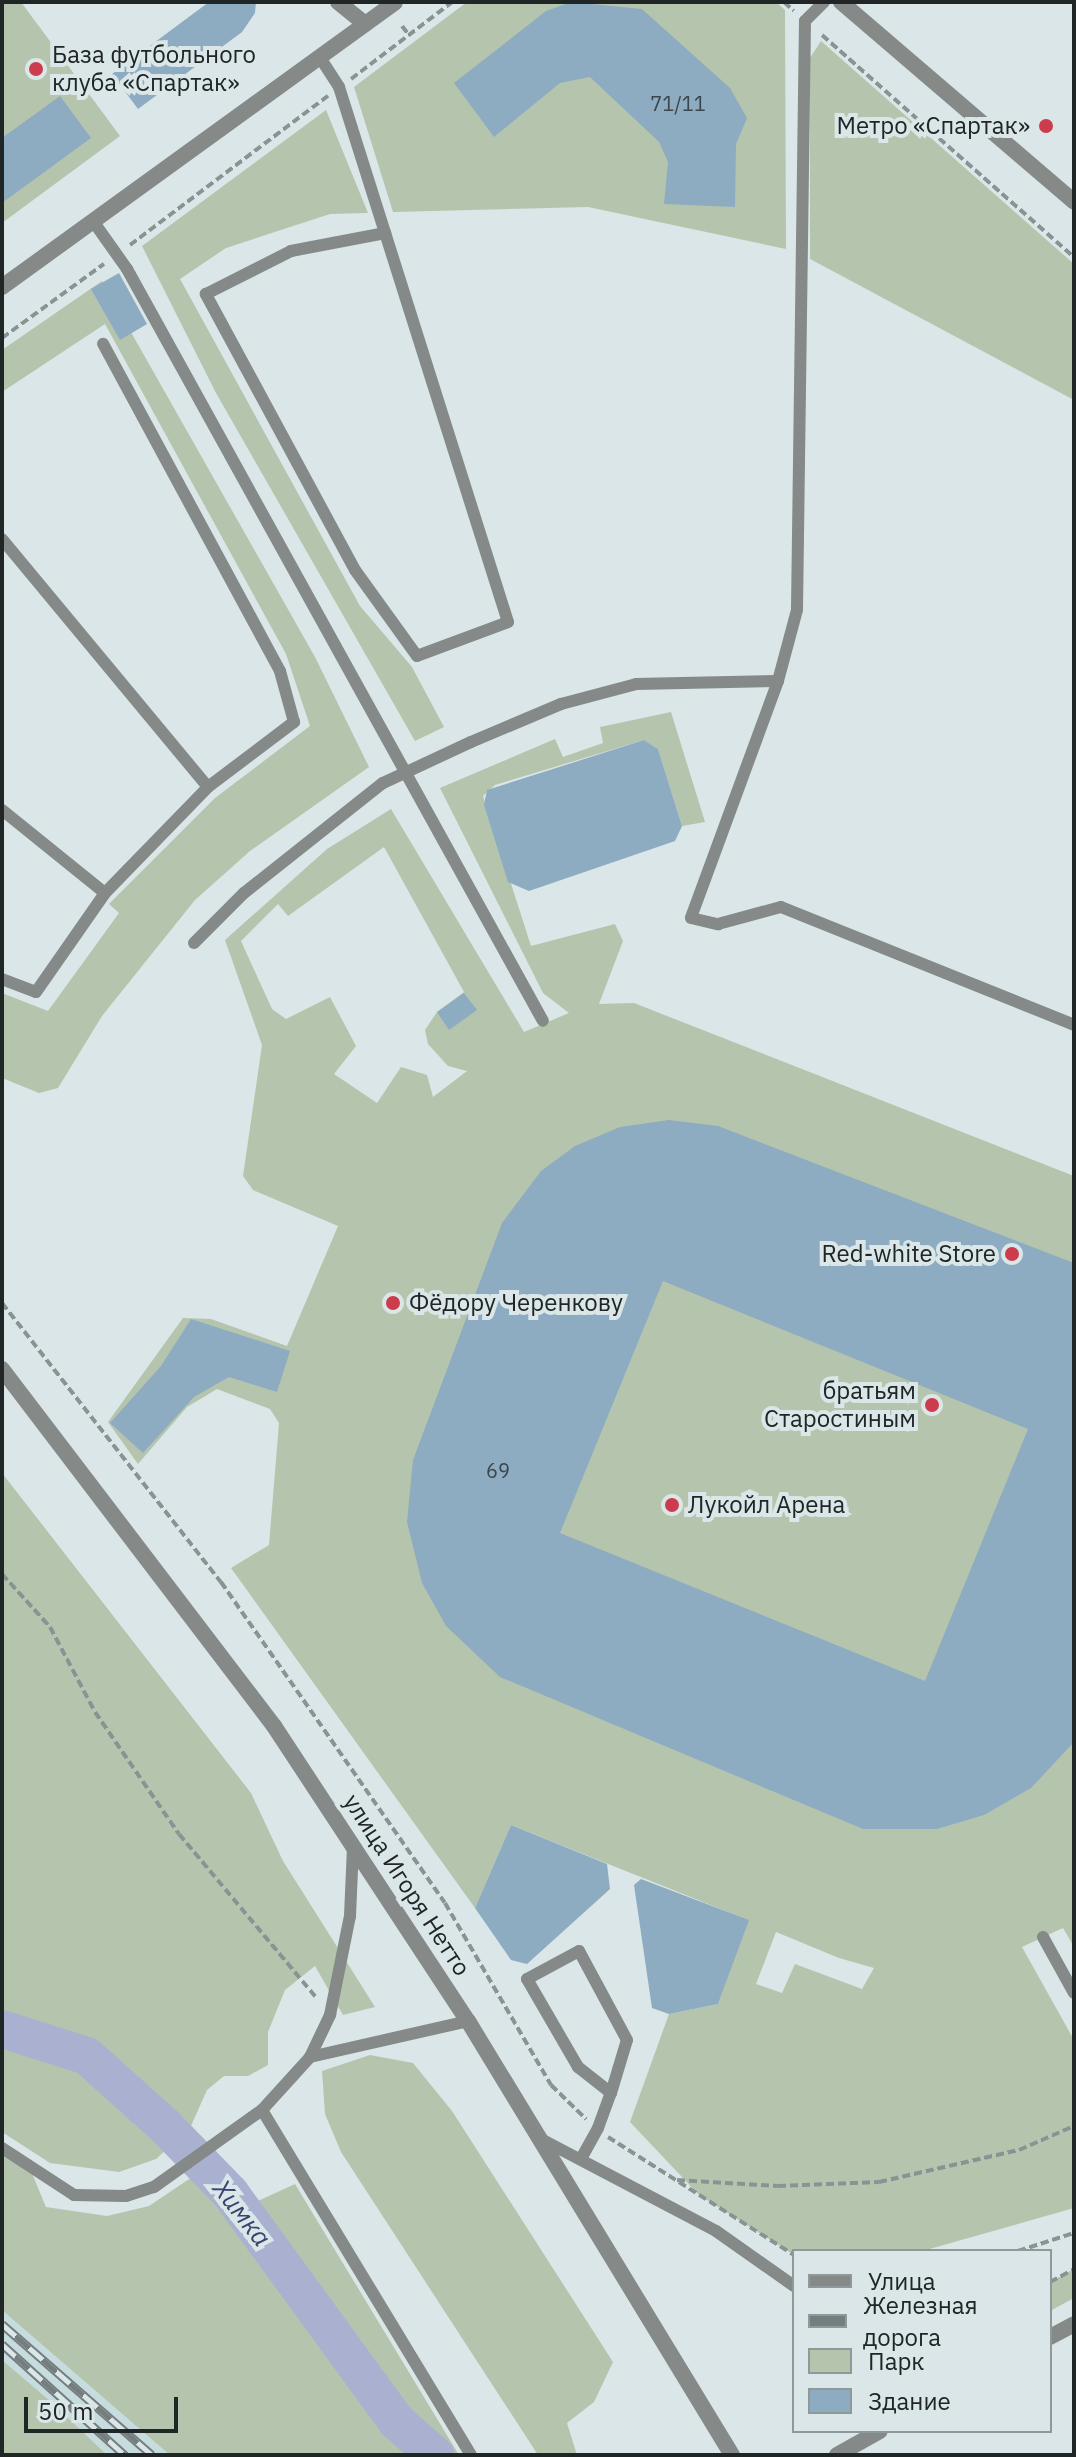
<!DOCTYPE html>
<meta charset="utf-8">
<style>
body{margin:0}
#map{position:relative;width:1076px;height:2457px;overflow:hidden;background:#dae6e7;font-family:"IBM Plex Sans",sans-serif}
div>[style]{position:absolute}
.built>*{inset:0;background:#c7dcde}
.green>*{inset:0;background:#b5c5ad}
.river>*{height:38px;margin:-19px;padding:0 19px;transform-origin:19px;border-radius:19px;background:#aab1d0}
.building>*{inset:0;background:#8dabc1}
.path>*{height:4px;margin-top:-2px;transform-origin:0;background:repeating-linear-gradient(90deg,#8a9394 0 8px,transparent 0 12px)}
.lane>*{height:12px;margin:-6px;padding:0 6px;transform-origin:6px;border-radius:6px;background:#858987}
.street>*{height:16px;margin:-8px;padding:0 8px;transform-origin:8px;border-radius:8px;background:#858987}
.rail>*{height:9px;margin-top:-4.5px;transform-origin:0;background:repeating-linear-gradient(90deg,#dae6e7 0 18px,#757e7e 0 36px);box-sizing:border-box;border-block:2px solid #757e7e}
.dots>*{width:22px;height:22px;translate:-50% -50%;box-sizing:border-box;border:4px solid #dae6e7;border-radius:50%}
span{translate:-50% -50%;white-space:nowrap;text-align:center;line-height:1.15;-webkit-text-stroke:8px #dae6e7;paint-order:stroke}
.number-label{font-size:20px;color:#3b464c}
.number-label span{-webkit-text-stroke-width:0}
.poi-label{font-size:24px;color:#202525}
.left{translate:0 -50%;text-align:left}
.right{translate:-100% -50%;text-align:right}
.street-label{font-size:24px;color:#202525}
.water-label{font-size:26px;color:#3a426e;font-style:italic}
.frame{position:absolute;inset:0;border:4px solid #202525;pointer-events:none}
.legend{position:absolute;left:792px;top:2249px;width:260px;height:184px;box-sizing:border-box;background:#dae6e7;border:2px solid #909999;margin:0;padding:10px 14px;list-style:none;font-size:24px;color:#202525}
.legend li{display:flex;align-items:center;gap:16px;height:40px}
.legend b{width:40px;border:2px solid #909999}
.scale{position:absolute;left:24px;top:2397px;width:154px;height:36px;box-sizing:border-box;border:4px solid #202525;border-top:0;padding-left:10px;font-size:24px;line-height:28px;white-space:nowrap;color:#202525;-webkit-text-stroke:6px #dae6e7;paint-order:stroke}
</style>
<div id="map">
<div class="built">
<i style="clip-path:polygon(2px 2310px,79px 2371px,170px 2455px,107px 2455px,2px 2360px)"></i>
</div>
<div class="green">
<i style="clip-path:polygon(2px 2px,21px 2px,120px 136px,2px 223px)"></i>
<i style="clip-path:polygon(467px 2px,776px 2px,785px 10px,786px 249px,588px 207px,393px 212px,354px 87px)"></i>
<i style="clip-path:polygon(821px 41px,1074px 264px,1074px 400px,810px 259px,810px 58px)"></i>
<i style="clip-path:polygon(326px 110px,368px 213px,330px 214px,226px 248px,180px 279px,360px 606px,412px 667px,444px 727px,415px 741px,216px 393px,142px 246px)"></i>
<i style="clip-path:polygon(102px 281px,315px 657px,369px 767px,250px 851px,195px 900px,102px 1016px,58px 1088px,39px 1093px,2px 1078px,2px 993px,48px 1011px,119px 913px,109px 904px,215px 798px,310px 726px,286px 654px,105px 324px,2px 392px,2px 350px)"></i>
<i style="clip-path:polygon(evenodd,671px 712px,705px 822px,682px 826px,658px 749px,644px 740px,495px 785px,483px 796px,531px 946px,615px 924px,623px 941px,599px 1004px,634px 1003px,1074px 1176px,1074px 1947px,1063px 1928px,1022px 1947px,1074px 2040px,1074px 2208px,926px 2250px,794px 2255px,699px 2195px,630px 2122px,669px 2014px,718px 2004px,748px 1920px,511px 1825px,475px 1908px,231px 1568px,269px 1545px,279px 1423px,270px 1409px,217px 1389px,187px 1407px,138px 1464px,108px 1422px,183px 1318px,211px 1319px,287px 1346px,338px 1226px,253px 1190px,243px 1176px,262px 1045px,225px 940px,327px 849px,391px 809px,524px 1032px,569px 1013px,543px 993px,440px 788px,555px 739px,563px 757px,603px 743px,600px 727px,671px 712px,384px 847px,464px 992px,437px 1012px,425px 1030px,428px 1044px,448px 1066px,467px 1071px,433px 1097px,427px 1075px,401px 1067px,377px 1103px,334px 1074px,356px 1046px,330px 997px,286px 1019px,272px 1009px,241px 941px,278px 904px,288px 916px,384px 847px,671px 712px,776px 1932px,839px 1958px,874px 1968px,862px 1989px,795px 1964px,782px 1993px,756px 1984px,776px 1932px)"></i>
<i style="clip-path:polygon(2px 1473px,251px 1793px,283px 1861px,375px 2007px,343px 2015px,315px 1966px,285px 1990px,268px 2032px,268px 2065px,248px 2076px,224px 2076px,207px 2090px,190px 2128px,156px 2159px,119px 2172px,50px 2163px,2px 2132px)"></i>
<i style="clip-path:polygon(370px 2055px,413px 2063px,452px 2111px,613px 2362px,594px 2402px,567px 2423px,577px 2455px,538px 2455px,341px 2152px,325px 2114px,322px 2071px)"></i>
<i style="clip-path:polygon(2px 2152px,31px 2171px,46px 2207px,107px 2216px,149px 2206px,201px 2171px,224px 2170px,247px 2206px,295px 2184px,459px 2455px,170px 2455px,2px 2310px)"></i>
<i style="clip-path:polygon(1074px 2269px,1074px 2298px,1050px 2311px,1050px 2282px)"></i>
<i style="clip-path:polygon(2px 2360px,50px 2401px,107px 2455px,2px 2455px)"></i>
</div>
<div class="river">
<i style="left:2px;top:2029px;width:89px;rotate:17.6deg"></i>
<i style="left:87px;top:2056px;width:106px;rotate:41.9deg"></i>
<i style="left:166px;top:2127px;width:92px;rotate:45.9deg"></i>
<i style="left:230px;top:2193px;width:282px;rotate:53.9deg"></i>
<i style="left:396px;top:2421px;width:52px;rotate:41.1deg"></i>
</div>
<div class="building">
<i style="clip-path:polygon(209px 2px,256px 2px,255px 13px,242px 32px,138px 109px,112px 74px)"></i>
<i style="clip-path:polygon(571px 2px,642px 9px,730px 88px,747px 118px,736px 144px,735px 207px,664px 204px,668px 162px,659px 142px,590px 77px,560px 83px,494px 137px,454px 83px,546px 11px)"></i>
<i style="clip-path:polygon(60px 96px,91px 138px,2px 203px,2px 138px)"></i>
<i style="clip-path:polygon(119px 273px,147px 324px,120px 340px,91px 289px)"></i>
<i style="clip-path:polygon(644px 740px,658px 749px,682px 826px,675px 841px,529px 891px,508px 882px,484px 805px,487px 790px)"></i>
<i style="clip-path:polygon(464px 993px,477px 1010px,449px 1030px,437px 1012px)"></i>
<i style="clip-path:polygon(evenodd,669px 1120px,718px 1126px,1074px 1263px,1074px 1742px,1031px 1788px,984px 1815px,937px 1829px,863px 1829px,500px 1677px,446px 1626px,422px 1583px,407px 1522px,413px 1460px,502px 1223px,541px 1171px,575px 1146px,620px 1127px,669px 1120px,663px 1281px,1028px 1429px,925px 1681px,560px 1533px,663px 1281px)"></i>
<i style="clip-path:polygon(191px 1319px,290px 1351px,277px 1392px,229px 1377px,194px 1397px,143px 1453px,110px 1423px,161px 1366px)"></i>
<i style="clip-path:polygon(511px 1825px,607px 1864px,610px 1889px,527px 1964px,511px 1960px,475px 1908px)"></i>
<i style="clip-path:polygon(641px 1879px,749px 1920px,718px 2004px,669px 2014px,652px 2008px,634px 1885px)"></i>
</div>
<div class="path">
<i style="left:784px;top:2px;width:13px;rotate:42deg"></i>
<i style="left:402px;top:26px;width:11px;rotate:52deg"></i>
<i style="left:822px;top:35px;width:336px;rotate:41.4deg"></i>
<i style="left:351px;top:79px;width:127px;rotate:-37.3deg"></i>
<i style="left:130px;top:245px;width:248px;rotate:-37deg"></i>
<i style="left:2px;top:338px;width:126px;rotate:-36deg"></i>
<i style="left:2px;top:1303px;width:355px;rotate:51.9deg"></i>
<i style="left:221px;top:1582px;width:391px;rotate:55.1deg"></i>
<i style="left:445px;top:1903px;width:211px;rotate:59.8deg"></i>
<i style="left:551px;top:2085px;width:49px;rotate:44.2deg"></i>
<i style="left:2px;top:1574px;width:72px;rotate:47.8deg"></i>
<i style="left:50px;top:1627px;width:96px;rotate:62.1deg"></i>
<i style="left:95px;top:1712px;width:148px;rotate:55.5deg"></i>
<i style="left:179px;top:1834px;width:213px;rotate:50deg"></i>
<i style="left:608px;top:2137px;width:220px;rotate:32.4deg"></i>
<i style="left:677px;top:2180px;width:101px;rotate:3.4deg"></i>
<i style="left:778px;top:2186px;width:101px;rotate:-2.3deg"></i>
<i style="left:879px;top:2182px;width:144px;rotate:-12.9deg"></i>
<i style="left:1019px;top:2150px;width:60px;rotate:-23.6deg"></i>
<i style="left:1018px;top:2251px;width:59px;rotate:-17.8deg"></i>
<i style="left:1050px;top:2282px;width:27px;rotate:-28deg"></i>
</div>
<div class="lane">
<i style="left:824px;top:2px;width:27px;rotate:135deg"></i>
<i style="left:805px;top:21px;width:589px;rotate:90.78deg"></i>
<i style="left:797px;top:610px;width:73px;rotate:105deg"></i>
<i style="left:778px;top:681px;width:252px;rotate:110.2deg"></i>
<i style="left:691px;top:918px;width:28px;rotate:13deg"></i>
<i style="left:718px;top:924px;width:65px;rotate:-15.1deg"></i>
<i style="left:781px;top:907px;width:316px;rotate:21.9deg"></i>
<i style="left:319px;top:56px;width:37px;rotate:57deg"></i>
<i style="left:339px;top:87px;width:561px;rotate:72.47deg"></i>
<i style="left:508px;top:622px;width:97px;rotate:159.5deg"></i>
<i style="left:417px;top:656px;width:106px;rotate:-125.8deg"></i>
<i style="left:355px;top:570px;width:314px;rotate:-118.4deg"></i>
<i style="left:206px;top:294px;width:95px;rotate:-26.8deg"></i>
<i style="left:291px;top:251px;width:96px;rotate:-10.8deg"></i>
<i style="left:93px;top:221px;width:59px;rotate:54.7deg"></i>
<i style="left:127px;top:269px;width:859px;rotate:61.05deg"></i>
<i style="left:2px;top:539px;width:322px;rotate:50.3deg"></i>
<i style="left:2px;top:810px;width:132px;rotate:38.9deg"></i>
<i style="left:194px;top:943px;width:71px;rotate:-45deg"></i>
<i style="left:244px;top:893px;width:177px;rotate:-38.4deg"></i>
<i style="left:383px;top:783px;width:97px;rotate:-25deg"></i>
<i style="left:471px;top:742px;width:98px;rotate:-22.9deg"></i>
<i style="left:561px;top:704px;width:78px;rotate:-14.9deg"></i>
<i style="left:636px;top:684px;width:142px;rotate:-1.2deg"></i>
<i style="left:2px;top:979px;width:36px;rotate:21deg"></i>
<i style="left:36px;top:992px;width:121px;rotate:-55.1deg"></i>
<i style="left:105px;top:893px;width:148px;rotate:-45.8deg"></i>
<i style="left:208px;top:787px;width:108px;rotate:-37.1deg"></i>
<i style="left:294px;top:722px;width:53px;rotate:-105.4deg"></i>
<i style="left:280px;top:671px;width:372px;rotate:-118.4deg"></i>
<i style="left:1043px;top:1937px;width:64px;rotate:61deg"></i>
<i style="left:310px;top:2057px;width:47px;rotate:-64.5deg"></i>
<i style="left:330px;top:2015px;width:101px;rotate:-78.6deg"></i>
<i style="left:350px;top:1916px;width:70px;rotate:-87.5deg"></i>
<i style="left:262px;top:2110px;width:403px;rotate:58.8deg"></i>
<i style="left:539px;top:2138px;width:200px;rotate:27.7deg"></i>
<i style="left:716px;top:2231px;width:95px;rotate:35.2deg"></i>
<i style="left:2px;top:2148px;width:86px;rotate:33.1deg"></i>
<i style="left:74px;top:2195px;width:52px;rotate:1.1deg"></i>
<i style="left:126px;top:2196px;width:29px;rotate:-18deg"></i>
<i style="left:154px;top:2187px;width:133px;rotate:-35.5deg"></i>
<i style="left:262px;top:2110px;width:72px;rotate:-47.8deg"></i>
<i style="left:310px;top:2057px;width:162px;rotate:-12.8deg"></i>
<i style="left:582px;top:2157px;width:33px;rotate:-61deg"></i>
<i style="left:598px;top:2128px;width:37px;rotate:-70deg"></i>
<i style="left:611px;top:2093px;width:55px;rotate:-73.2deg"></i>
<i style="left:627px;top:2040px;width:101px;rotate:-118.3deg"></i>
<i style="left:579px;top:1951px;width:59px;rotate:151.7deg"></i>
<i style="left:527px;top:1979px;width:102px;rotate:59.9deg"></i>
<i style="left:578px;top:2067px;width:42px;rotate:38.2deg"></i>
</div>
<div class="street">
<i style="left:338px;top:2px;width:35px;rotate:39deg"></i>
<i style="left:841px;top:2px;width:307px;rotate:40.6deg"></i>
<i style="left:2px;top:287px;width:485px;rotate:-35.9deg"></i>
<i style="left:2px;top:1369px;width:449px;rotate:52.7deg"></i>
<i style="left:274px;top:1726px;width:353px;rotate:56.7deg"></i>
<i style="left:468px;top:2021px;width:508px;rotate:58.69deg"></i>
<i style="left:1050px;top:2337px;width:27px;rotate:-28deg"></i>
<i style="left:837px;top:2455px;width:49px;rotate:-29.2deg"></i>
</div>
<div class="rail">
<i style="left:2px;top:2324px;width:199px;rotate:41.1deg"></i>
<i style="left:2px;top:2344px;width:166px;rotate:42.1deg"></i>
</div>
<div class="dots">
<i style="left:36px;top:69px;background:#cc3c4c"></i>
<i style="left:1046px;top:126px;background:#cc3c4c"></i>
<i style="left:1012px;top:1254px;background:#cc3c4c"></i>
<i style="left:393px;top:1303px;background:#cc3c4c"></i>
<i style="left:932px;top:1405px;background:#cc3c4c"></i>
<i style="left:672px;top:1505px;background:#cc3c4c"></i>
</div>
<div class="number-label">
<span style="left:678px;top:103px">71/11</span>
<span style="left:498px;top:1470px">69</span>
</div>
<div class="poi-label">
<span class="left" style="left:52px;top:69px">База футбольного<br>клуба «Спартак»</span>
<span class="right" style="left:1030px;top:126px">Метро «Спартак»</span>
<span class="right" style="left:996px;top:1254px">Red-white Store</span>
<span class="left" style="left:409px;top:1303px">Фёдору Черенкову</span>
<span class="right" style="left:916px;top:1405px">братьям<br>Старостиным</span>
<span class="left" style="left:688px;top:1505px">Лукойл Арена</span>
</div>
<div class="street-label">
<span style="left:407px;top:1885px;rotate:57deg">улица Игоря Нетто</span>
</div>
<div class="water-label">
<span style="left:242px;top:2213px;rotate:52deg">Химка</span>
</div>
<div class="frame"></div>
<ul class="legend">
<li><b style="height:10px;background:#858987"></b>Улица</li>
<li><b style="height:10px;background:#757e7e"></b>Железная дорога</li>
<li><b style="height:22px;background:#b5c5ad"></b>Парк</li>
<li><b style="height:22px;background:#8dabc1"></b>Здание</li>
</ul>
<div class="scale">50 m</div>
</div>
